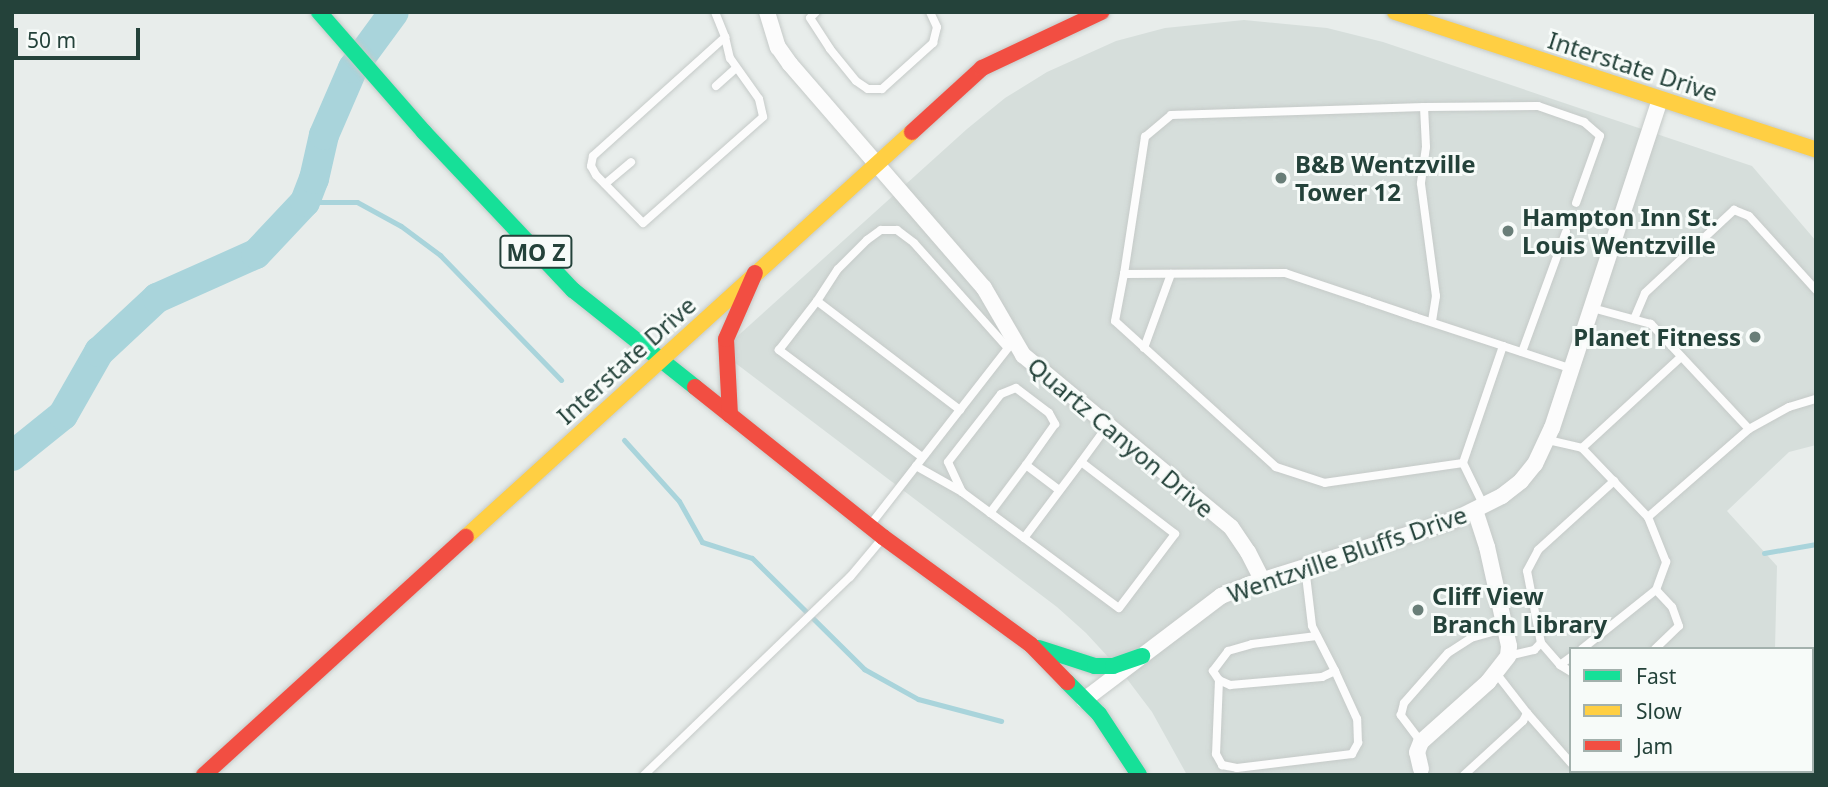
<!DOCTYPE html>
<style>
body{margin:0}
#map{position:relative;width:1828px;height:787px;overflow:hidden;background:#e8edeb;font-family:"Noto Sans",sans-serif}
div>[style]{position:absolute}
.built>*{inset:0;background:#d6dedb}
.stream>*{height:5px;margin:-2.5px;padding:0 2.5px;transform-origin:2.5px;border-radius:2.5px;background:#a9d4db}
.river>*{height:30px;margin:-15px;padding:0 15px;transform-origin:15px;border-radius:15px;background:#a9d4db}
.roads{filter:drop-shadow(0 0 2px #c5cac8) drop-shadow(0 0 2px #c5cac8)}
.lane>*{height:8px;margin:-4px;padding:0 4px;transform-origin:4px;border-radius:4px;background:#fcfcfc}
.street>*{height:16px;margin:-8px;padding:0 8px;transform-origin:8px;border-radius:8px;background:#fcfcfc}
.fast>*{height:16px;margin:-8px;padding:0 8px;transform-origin:8px;border-radius:8px;background:#16e098}
.slow>*{height:16px;margin:-8px;padding:0 8px;transform-origin:8px;border-radius:8px;background:#ffcf43}
.jam>*{height:16px;margin:-8px;padding:0 8px;transform-origin:8px;border-radius:8px;background:#f24e42}
.dots>*{width:19px;height:19px;translate:-50% -50%;box-sizing:border-box;border:4px solid #f7fbf9;border-radius:50%}
span{translate:-50% -50%;white-space:nowrap;text-align:center;line-height:1.15;-webkit-text-stroke:6px #f7fbf9;paint-order:stroke}
.shield-label span{padding:2px 5px;background:#f7fbf9;border:2px solid;border-radius:5px;-webkit-text-stroke-width:0}
.shield-label{font-size:23px;color:#24423a;font-weight:700}
.street-label{font-size:24px;color:#24423a}
.poi-label{font-size:24px;color:#24423a;font-weight:700}
.left{translate:0 -50%;text-align:left}
.right{translate:-100% -50%;text-align:right}
.frame{position:absolute;inset:0;border:14px solid #24423a;pointer-events:none}
.legend{position:absolute;left:1569px;top:647px;width:245px;height:126px;box-sizing:border-box;background:#f7fbf9;border:2px solid #a3b1ad;margin:0;padding:9px 12px;list-style:none;font-size:21px;color:#24423a}
.legend li{display:flex;align-items:center;gap:14px;height:35px}
.legend b{width:35px;border:2px solid #a3b1ad}
.scale{position:absolute;left:14px;top:28px;width:126px;height:32px;box-sizing:border-box;border:4px solid #24423a;border-top:0;padding-left:9px;font-size:21px;line-height:24px;white-space:nowrap;color:#24423a;-webkit-text-stroke:5px #f7fbf9;paint-order:stroke}
</style>
<div id="map">
<div class="built">
<i style="clip-path:polygon(1244px 20px,1327px 28px,1383px 42px,1752px 166px,1816px 241px,1816px 445px,1789px 452px,1727px 511px,1777px 566px,1775px 649px,1571px 649px,1571px 771px,1696px 771px,1692px 775px,1187px 775px,1152px 712px,1121px 671px,1086px 633px,1057px 607px,734px 362px,731px 342px,967px 129px,1005px 98px,1047px 72px,1116px 41px,1165px 28px)"></i>
</div>
<div class="stream">
<i style="left:305px;top:202px;width:52px"></i>
<i style="left:357px;top:202px;width:50px;rotate:28.6deg"></i>
<i style="left:401px;top:226px;width:49px;rotate:36.6deg"></i>
<i style="left:440px;top:255px;width:174px;rotate:45.9deg"></i>
<i style="left:624px;top:440px;width:82px;rotate:48deg"></i>
<i style="left:679px;top:501px;width:47px;rotate:60.7deg"></i>
<i style="left:702px;top:542px;width:52px;rotate:17.7deg"></i>
<i style="left:752px;top:558px;width:158px;rotate:44.7deg"></i>
<i style="left:864px;top:669px;width:62px;rotate:29.1deg"></i>
<i style="left:918px;top:699px;width:86px;rotate:14.8deg"></i>
<i style="left:1764px;top:553px;width:53px;rotate:-9.8deg"></i>
</div>
<div class="river">
<i style="left:12px;top:456px;width:65px;rotate:-38.8deg"></i>
<i style="left:63px;top:415px;width:73px;rotate:-60.3deg"></i>
<i style="left:99px;top:352px;width:79px;rotate:-43deg"></i>
<i style="left:157px;top:298px;width:108px;rotate:-24deg"></i>
<i style="left:256px;top:254px;width:71px;rotate:-46.7deg"></i>
<i style="left:305px;top:202px;width:25px;rotate:-69deg"></i>
<i style="left:314px;top:179px;width:45px;rotate:-77.2deg"></i>
<i style="left:324px;top:135px;width:73px;rotate:-66.6deg"></i>
<i style="left:353px;top:68px;width:69px;rotate:-53.8deg"></i>
</div>
<div class="roads">
<div class="lane">
<i style="left:715px;top:12px;width:27px;rotate:68deg"></i>
<i style="left:725px;top:37px;width:22px;rotate:77deg"></i>
<i style="left:730px;top:58px;width:50px;rotate:54.7deg"></i>
<i style="left:759px;top:99px;width:18px;rotate:77deg"></i>
<i style="left:763px;top:117px;width:160px;rotate:138.5deg"></i>
<i style="left:643px;top:223px;width:67px;rotate:-134.4deg"></i>
<i style="left:596px;top:175px;width:10px;rotate:-119deg"></i>
<i style="left:591px;top:166px;width:10px;rotate:-79deg"></i>
<i style="left:593px;top:156px;width:178px;rotate:-42deg"></i>
<i style="left:816px;top:12px;width:8px;rotate:135deg"></i>
<i style="left:810px;top:18px;width:37px;rotate:57deg"></i>
<i style="left:830px;top:49px;width:41px;rotate:50.9deg"></i>
<i style="left:856px;top:81px;width:14px;rotate:34deg"></i>
<i style="left:868px;top:89px;width:14px"></i>
<i style="left:882px;top:89px;width:69px;rotate:-42deg"></i>
<i style="left:933px;top:43px;width:16px;rotate:-76deg"></i>
<i style="left:937px;top:27px;width:17px;rotate:-115deg"></i>
<i style="left:716px;top:86px;width:27px;rotate:-42deg"></i>
<i style="left:1424px;top:107px;width:114px;rotate:-0.5deg"></i>
<i style="left:1538px;top:106px;width:49px;rotate:19.2deg"></i>
<i style="left:1584px;top:122px;width:21px;rotate:41deg"></i>
<i style="left:1600px;top:136px;width:71px;rotate:109.7deg"></i>
<i style="left:605px;top:184px;width:34px;rotate:-40deg"></i>
<i style="left:1124px;top:274px;width:139px;rotate:-81.3deg"></i>
<i style="left:1145px;top:137px;width:34px;rotate:-40deg"></i>
<i style="left:1171px;top:115px;width:253px;rotate:-1.8deg"></i>
<i style="left:1424px;top:107px;width:40px;rotate:87.1deg"></i>
<i style="left:1426px;top:147px;width:37px;rotate:98deg"></i>
<i style="left:1421px;top:184px;width:113px;rotate:82.4deg"></i>
<i style="left:1436px;top:296px;width:26px;rotate:99deg"></i>
<i style="left:817px;top:301px;width:38px;rotate:-57deg"></i>
<i style="left:838px;top:269px;width:41px;rotate:-45deg"></i>
<i style="left:867px;top:240px;width:17px;rotate:-36deg"></i>
<i style="left:881px;top:230px;width:16px"></i>
<i style="left:897px;top:230px;width:21px;rotate:37deg"></i>
<i style="left:914px;top:243px;width:141px;rotate:48.2deg"></i>
<i style="left:1634px;top:319px;width:28px;rotate:-67deg"></i>
<i style="left:1645px;top:293px;width:122px;rotate:-43deg"></i>
<i style="left:1734px;top:210px;width:16px;rotate:22deg"></i>
<i style="left:1749px;top:216px;width:100px;rotate:47.8deg"></i>
<i style="left:1503px;top:346px;width:124px;rotate:108.9deg"></i>
<i style="left:1463px;top:463px;width:139px;rotate:171.8deg"></i>
<i style="left:1325px;top:483px;width:52px;rotate:-161.9deg"></i>
<i style="left:1276px;top:467px;width:217px;rotate:-137.8deg"></i>
<i style="left:1115px;top:321px;width:48px;rotate:-79.2deg"></i>
<i style="left:1124px;top:274px;width:161px;rotate:-0.4deg"></i>
<i style="left:1285px;top:273px;width:88px;rotate:18.6deg"></i>
<i style="left:1368px;top:301px;width:50px;rotate:18.8deg"></i>
<i style="left:1415px;top:317px;width:93px;rotate:18.2deg"></i>
<i style="left:1503px;top:346px;width:73px;rotate:18.4deg"></i>
<i style="left:1144px;top:348px;width:79px;rotate:-70deg"></i>
<i style="left:1522px;top:352px;width:128px;rotate:-69.9deg"></i>
<i style="left:1749px;top:429px;width:46px;rotate:-28.8deg"></i>
<i style="left:1789px;top:407px;width:28px;rotate:-17deg"></i>
<i style="left:1548px;top:440px;width:35px;rotate:13deg"></i>
<i style="left:1582px;top:448px;width:95px;rotate:46.3deg"></i>
<i style="left:1648px;top:517px;width:134px;rotate:-41.1deg"></i>
<i style="left:1749px;top:429px;width:144px;rotate:-133deg"></i>
<i style="left:1651px;top:324px;width:61px;rotate:-164.8deg"></i>
<i style="left:1582px;top:448px;width:134px;rotate:-42.6deg"></i>
<i style="left:922px;top:457px;width:179px;rotate:-143.2deg"></i>
<i style="left:779px;top:350px;width:62px;rotate:-52.2deg"></i>
<i style="left:817px;top:301px;width:180px;rotate:37.3deg"></i>
<i style="left:1463px;top:463px;width:48px;rotate:64deg"></i>
<i style="left:916px;top:466px;width:53px;rotate:29.5deg"></i>
<i style="left:962px;top:492px;width:195px;rotate:36.5deg"></i>
<i style="left:1119px;top:608px;width:93px;rotate:-52.9deg"></i>
<i style="left:1175px;top:534px;width:118px;rotate:-142.5deg"></i>
<i style="left:1081px;top:462px;width:46px;rotate:-53.9deg"></i>
<i style="left:962px;top:492px;width:33px;rotate:-115deg"></i>
<i style="left:948px;top:462px;width:86px;rotate:-52.1deg"></i>
<i style="left:1001px;top:394px;width:16px;rotate:-22deg"></i>
<i style="left:1016px;top:388px;width:41px;rotate:37.1deg"></i>
<i style="left:1049px;top:413px;width:13px;rotate:61deg"></i>
<i style="left:1055px;top:424px;width:50px;rotate:125.3deg"></i>
<i style="left:990px;top:513px;width:60px;rotate:-53.1deg"></i>
<i style="left:1026px;top:465px;width:41px;rotate:37.1deg"></i>
<i style="left:871px;top:524px;width:228px;rotate:-52.1deg"></i>
<i style="left:1024px;top:538px;width:95px;rotate:-53.1deg"></i>
<i style="left:1305px;top:567px;width:59px;rotate:83.2deg"></i>
<i style="left:1312px;top:626px;width:51px;rotate:62.9deg"></i>
<i style="left:1335px;top:671px;width:14px;rotate:155deg"></i>
<i style="left:1322px;top:677px;width:92px;rotate:175deg"></i>
<i style="left:1230px;top:685px;width:12px;rotate:-156deg"></i>
<i style="left:1219px;top:680px;width:11px;rotate:-124deg"></i>
<i style="left:1213px;top:671px;width:25px;rotate:-53deg"></i>
<i style="left:1228px;top:651px;width:25px;rotate:-16deg"></i>
<i style="left:1252px;top:644px;width:65px;rotate:-7deg"></i>
<i style="left:1541px;top:643px;width:73px;rotate:-101deg"></i>
<i style="left:1527px;top:571px;width:24px;rotate:-62deg"></i>
<i style="left:1538px;top:550px;width:103px;rotate:-42.2deg"></i>
<i style="left:1582px;top:649px;width:95px;rotate:-38.6deg"></i>
<i style="left:1656px;top:590px;width:30px;rotate:-70deg"></i>
<i style="left:1666px;top:562px;width:48px;rotate:-111.8deg"></i>
<i style="left:1655px;top:649px;width:33px;rotate:-44deg"></i>
<i style="left:1679px;top:626px;width:20px;rotate:-110deg"></i>
<i style="left:1672px;top:607px;width:23px;rotate:-133deg"></i>
<i style="left:1508px;top:656px;width:27px;rotate:-13deg"></i>
<i style="left:1534px;top:650px;width:10px;rotate:-45deg"></i>
<i style="left:1541px;top:643px;width:29px;rotate:49deg"></i>
<i style="left:1560px;top:665px;width:14px;rotate:-36deg"></i>
<i style="left:1560px;top:665px;width:13px;rotate:32deg"></i>
<i style="left:1219px;top:680px;width:74px;rotate:92.3deg"></i>
<i style="left:1216px;top:754px;width:13px;rotate:61deg"></i>
<i style="left:1222px;top:765px;width:15px;rotate:11deg"></i>
<i style="left:1237px;top:768px;width:116px;rotate:-6.9deg"></i>
<i style="left:1352px;top:754px;width:13px;rotate:-61deg"></i>
<i style="left:1358px;top:743px;width:24px;rotate:-92deg"></i>
<i style="left:1357px;top:719px;width:53px;rotate:-114.6deg"></i>
<i style="left:1527px;top:713px;width:67px;rotate:48.7deg"></i>
<i style="left:1421px;top:742px;width:34px;rotate:-127deg"></i>
<i style="left:1401px;top:715px;width:12px;rotate:-76deg"></i>
<i style="left:1404px;top:703px;width:67px;rotate:-48.7deg"></i>
<i style="left:1448px;top:653px;width:27px;rotate:-33deg"></i>
<i style="left:1471px;top:638px;width:35px;rotate:-16deg"></i>
<i style="left:1578px;top:771px;width:5px;rotate:53deg"></i>
<i style="left:644px;top:775px;width:286px;rotate:-43.9deg"></i>
<i style="left:850px;top:577px;width:48px;rotate:-50deg"></i>
<i style="left:1464px;top:775px;width:80px;rotate:-42.5deg"></i>
<i style="left:1523px;top:721px;width:9px;rotate:-63deg"></i>
<i style="left:1527px;top:713px;width:51px;rotate:-127.8deg"></i>
</div>
<div class="street">
<i style="left:767px;top:12px;width:37px;rotate:73deg"></i>
<i style="left:778px;top:47px;width:21px;rotate:55deg"></i>
<i style="left:790px;top:64px;width:296px;rotate:49.1deg"></i>
<i style="left:984px;top:288px;width:78px;rotate:59.8deg"></i>
<i style="left:1023px;top:355px;width:270px;rotate:39.6deg"></i>
<i style="left:1231px;top:527px;width:30px;rotate:56deg"></i>
<i style="left:1248px;top:552px;width:31px;rotate:63deg"></i>
<i style="left:1084px;top:700px;width:172px;rotate:-37.2deg"></i>
<i style="left:1221px;top:596px;width:29px;rotate:-22deg"></i>
<i style="left:1248px;top:585px;width:216px;rotate:-17.5deg"></i>
<i style="left:1454px;top:520px;width:54px;rotate:-26.6deg"></i>
<i style="left:1502px;top:496px;width:24px;rotate:-38deg"></i>
<i style="left:1521px;top:481px;width:22px;rotate:-51deg"></i>
<i style="left:1535px;top:464px;width:40px;rotate:-65deg"></i>
<i style="left:1552px;top:428px;width:346px;rotate:-71.8deg"></i>
<i style="left:1421px;top:769px;width:17px;rotate:-103deg"></i>
<i style="left:1417px;top:752px;width:11px;rotate:-68deg"></i>
<i style="left:1421px;top:742px;width:90px;rotate:-41.8deg"></i>
<i style="left:1488px;top:682px;width:33px;rotate:-52deg"></i>
<i style="left:1508px;top:656px;width:10px;rotate:-84deg"></i>
<i style="left:1509px;top:646px;width:101px;rotate:-102.5deg"></i>
<i style="left:1487px;top:547px;width:38px;rotate:-108deg"></i>
</div>
<div class="fast">
<i style="left:319px;top:12px;width:159px;rotate:48.8deg"></i>
<i style="left:424px;top:132px;width:217px;rotate:46.7deg"></i>
<i style="left:573px;top:290px;width:156px;rotate:38.5deg"></i>
<i style="left:1039px;top:648px;width:59px;rotate:17.8deg"></i>
<i style="left:1095px;top:666px;width:18px"></i>
<i style="left:1113px;top:666px;width:31px;rotate:-19deg"></i>
<i style="left:1067px;top:682px;width:45px;rotate:45deg"></i>
<i style="left:1099px;top:714px;width:73px;rotate:56.7deg"></i>
<i style="left:1812px;top:758px;width:4px;rotate:-27deg"></i>
</div>
<div class="slow">
<i style="left:1395px;top:12px;width:443px;rotate:18.1deg"></i>
<i style="left:466px;top:537px;width:602px;rotate:-42.24deg"></i>
</div>
<div class="jam">
<i style="left:912px;top:132px;width:95px;rotate:-42.4deg"></i>
<i style="left:982px;top:68px;width:132px;rotate:-25.2deg"></i>
<i style="left:695px;top:387px;width:241px;rotate:38.6deg"></i>
<i style="left:883px;top:537px;width:183px;rotate:36.1deg"></i>
<i style="left:1031px;top:645px;width:52px;rotate:45.8deg"></i>
<i style="left:730px;top:415px;width:76px;rotate:-93deg"></i>
<i style="left:726px;top:339px;width:72px;rotate:-66.3deg"></i>
<i style="left:204px;top:775px;width:354px;rotate:-42.3deg"></i>
<i style="left:1781px;top:775px;width:7px;rotate:-34deg"></i>
</div>
</div>
<div class="dots">
<i style="left:1281px;top:178px;background:#697e78"></i>
<i style="left:1508px;top:231px;background:#697e78"></i>
<i style="left:1755px;top:337px;background:#697e78"></i>
<i style="left:1418px;top:610px;background:#697e78"></i>
</div>
<div class="shield-label">
<span style="left:536px;top:252px">MO Z</span>
</div>
<div class="street-label">
<span style="left:1633px;top:66px;rotate:18deg">Interstate Drive</span>
<span style="left:626px;top:360px;rotate:-42deg">Interstate Drive</span>
<span style="left:1121px;top:437px;rotate:40deg">Quartz Canyon Drive</span>
<span style="left:1347px;top:554px;rotate:-19deg">Wentzville Bluffs Drive</span>
</div>
<div class="poi-label">
<span class="left" style="left:1295px;top:178px">B&amp;B Wentzville<br>Tower 12</span>
<span class="left" style="left:1522px;top:231px">Hampton Inn St.<br>Louis Wentzville</span>
<span class="right" style="left:1741px;top:337px">Planet Fitness</span>
<span class="left" style="left:1432px;top:610px">Cliff View<br>Branch Library</span>
</div>
<div class="frame"></div>
<ul class="legend">
<li><b style="height:9px;background:#16e098"></b>Fast</li>
<li><b style="height:9px;background:#ffcf43"></b>Slow</li>
<li><b style="height:9px;background:#f24e42"></b>Jam</li>
</ul>
<div class="scale">50 m</div>
</div>
